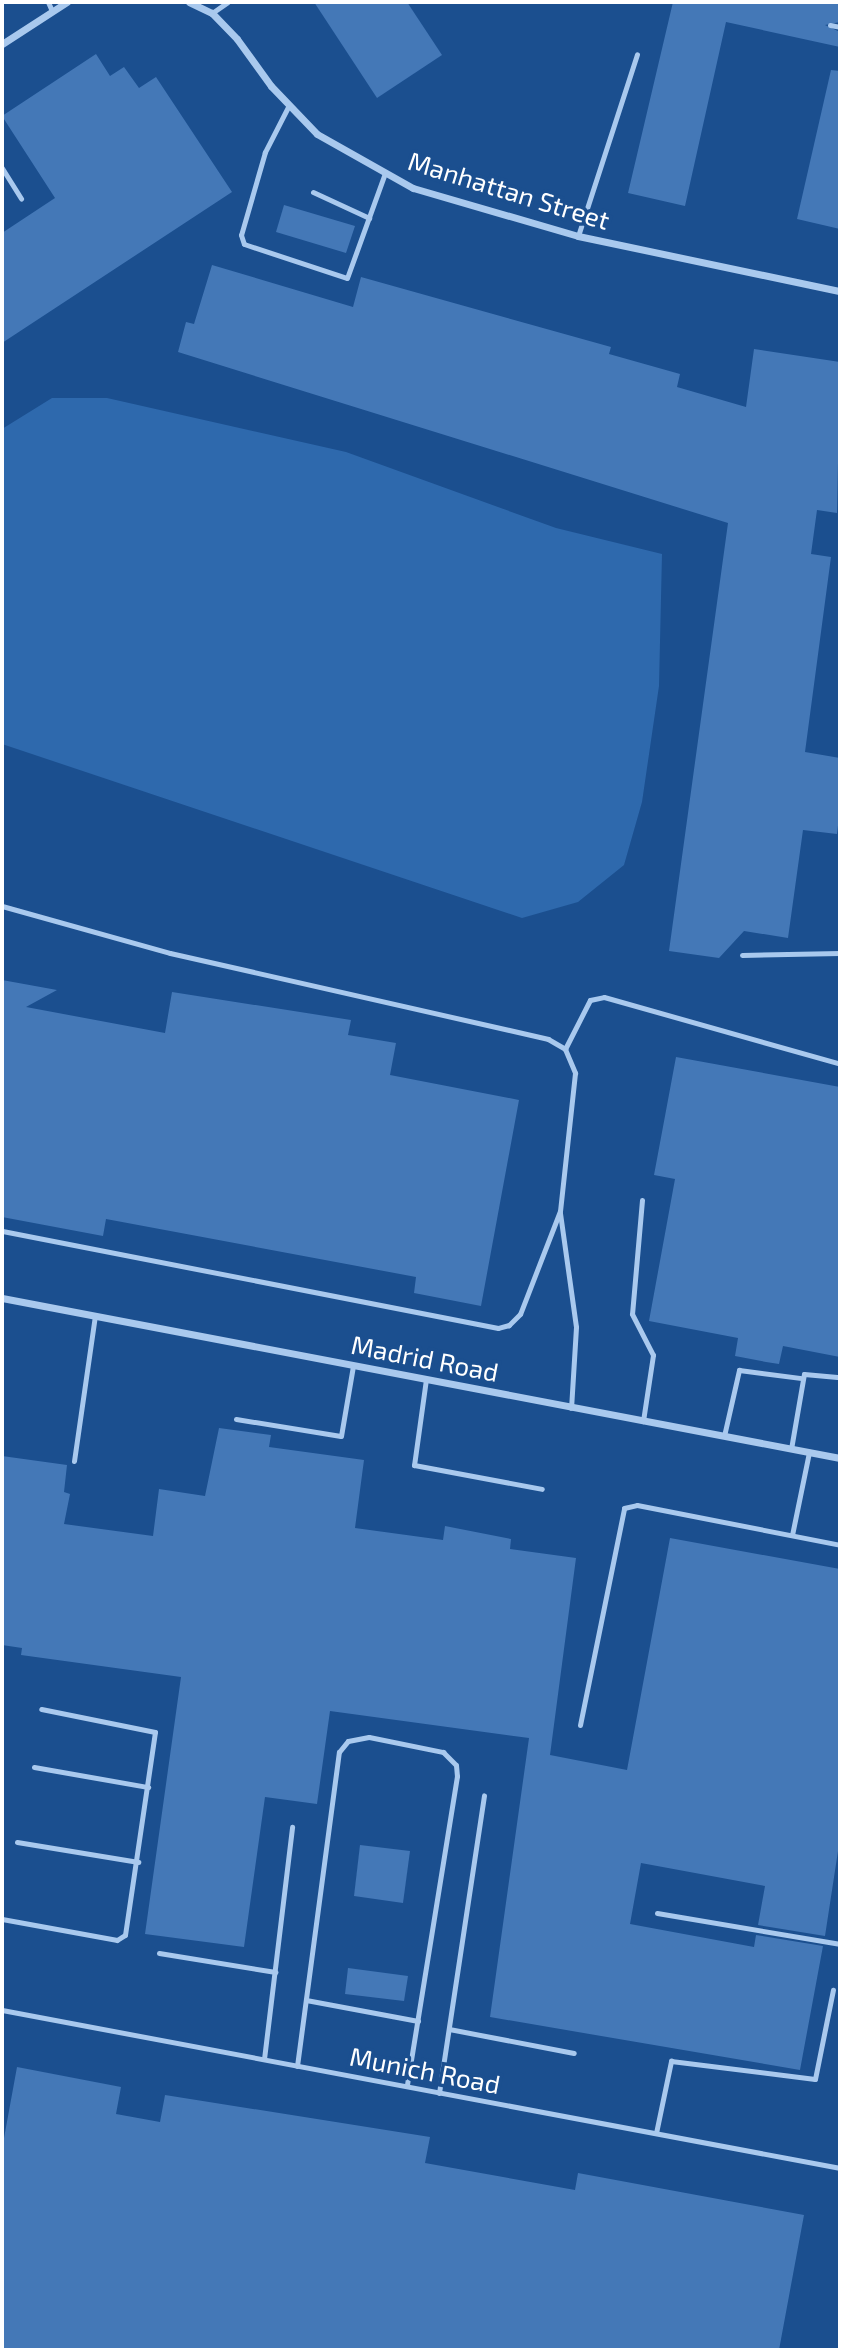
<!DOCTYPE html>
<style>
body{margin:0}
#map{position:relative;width:842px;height:2352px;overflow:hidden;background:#1b4f8f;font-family:"Exo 2",sans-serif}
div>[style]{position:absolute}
.green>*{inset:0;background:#2e69ad}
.building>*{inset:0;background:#4478b7}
.service>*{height:5px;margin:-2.5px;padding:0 2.5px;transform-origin:2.5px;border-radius:2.5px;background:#a9c9ee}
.minor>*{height:7px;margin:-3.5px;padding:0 3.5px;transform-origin:3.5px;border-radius:3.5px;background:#a9c9ee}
span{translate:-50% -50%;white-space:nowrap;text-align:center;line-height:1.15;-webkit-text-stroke:7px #1b4f8f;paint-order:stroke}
.street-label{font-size:26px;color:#fff}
.frame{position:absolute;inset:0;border:4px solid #fff;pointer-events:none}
</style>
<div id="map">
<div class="green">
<i style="clip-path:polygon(52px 398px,107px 398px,346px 452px,556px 528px,662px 554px,659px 686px,642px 802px,624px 865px,578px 902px,522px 918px,2px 744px,2px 429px)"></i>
</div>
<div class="building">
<i style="clip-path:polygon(314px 2px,407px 2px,442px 55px,377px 98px)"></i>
<i style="clip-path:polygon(673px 2px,840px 2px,840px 22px,825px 25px,840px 32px,840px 47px,726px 22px,685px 206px,628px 193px)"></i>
<i style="clip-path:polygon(96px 54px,110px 76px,124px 67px,139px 88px,156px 77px,232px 192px,2px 343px,2px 233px,55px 198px,2px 116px)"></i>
<i style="clip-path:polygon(831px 70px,840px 71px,840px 229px,797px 219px)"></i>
<i style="clip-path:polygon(284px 205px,355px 226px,346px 253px,276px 232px)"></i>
<i style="clip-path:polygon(212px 265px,353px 307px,361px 277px,611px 347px,609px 354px,680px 374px,677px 387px,746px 407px,754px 349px,840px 362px,837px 513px,817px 510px,811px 554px,831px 557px,805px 752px,840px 758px,840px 808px,837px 834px,803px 830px,788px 938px,744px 931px,719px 958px,669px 951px,728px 523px,178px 352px,186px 322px,194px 324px)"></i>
<i style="clip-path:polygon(2px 980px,57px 990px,26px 1007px,165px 1033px,172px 992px,351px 1020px,348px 1035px,396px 1043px,390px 1075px,519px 1100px,481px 1306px,414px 1293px,416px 1277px,106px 1219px,103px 1236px,2px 1217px)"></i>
<i style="clip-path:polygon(676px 1057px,840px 1087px,840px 1357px,783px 1346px,779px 1364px,766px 1362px,735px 1356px,738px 1338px,649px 1321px,675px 1179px,654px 1175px)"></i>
<i style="clip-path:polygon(219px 1428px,271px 1435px,269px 1447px,364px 1460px,355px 1528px,443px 1540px,445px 1526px,511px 1539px,510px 1549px,576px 1558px,550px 1755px,627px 1770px,670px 1538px,840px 1569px,840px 1838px,825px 1936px,758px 1925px,765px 1886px,641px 1863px,630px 1924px,754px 1947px,756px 1935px,823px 1946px,800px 2070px,490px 2017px,529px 1738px,330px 1711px,317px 1804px,265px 1797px,244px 1947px,145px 1934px,181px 1677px,21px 1655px,22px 1648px,2px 1645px,2px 1456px,67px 1465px,64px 1492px,70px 1494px,64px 1524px,153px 1536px,159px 1489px,205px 1496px)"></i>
<i style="clip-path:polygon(360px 1845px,410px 1851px,403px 1903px,354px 1896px)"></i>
<i style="clip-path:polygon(348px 1968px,408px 1976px,404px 2001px,345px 1994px)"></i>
<i style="clip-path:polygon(17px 2067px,121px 2087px,116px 2114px,160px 2122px,165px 2095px,430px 2137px,425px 2163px,575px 2190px,578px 2173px,804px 2215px,779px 2350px,2px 2350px,2px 2149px)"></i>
</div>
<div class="service">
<i style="left:48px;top:2px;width:10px;rotate:66deg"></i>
<i style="left:212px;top:13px;width:19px;rotate:-35deg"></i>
<i style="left:830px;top:25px;width:10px;rotate:11deg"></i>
<i style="left:288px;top:107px;width:51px;rotate:117.1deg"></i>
<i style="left:265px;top:152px;width:86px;rotate:106.1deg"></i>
<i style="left:241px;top:235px;width:9px;rotate:72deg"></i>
<i style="left:244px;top:244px;width:108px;rotate:18.3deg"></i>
<i style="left:347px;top:278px;width:112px;rotate:-70.1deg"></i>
<i style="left:2px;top:168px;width:36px;rotate:58deg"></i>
<i style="left:313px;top:192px;width:62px;rotate:24.9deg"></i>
<i style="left:578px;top:236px;width:191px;rotate:-72deg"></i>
<i style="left:2px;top:906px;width:174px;rotate:15.6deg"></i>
<i style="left:170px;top:953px;width:388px;rotate:12.8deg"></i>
<i style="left:548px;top:1039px;width:20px;rotate:30deg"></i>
<i style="left:565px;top:1049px;width:26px;rotate:67deg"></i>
<i style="left:575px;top:1073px;width:139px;rotate:96.2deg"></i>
<i style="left:560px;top:1211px;width:110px;rotate:111.2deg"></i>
<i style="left:520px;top:1314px;width:16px;rotate:135deg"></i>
<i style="left:509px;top:1325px;width:11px;rotate:165deg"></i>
<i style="left:498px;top:1328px;width:505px;rotate:-168.93deg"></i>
<i style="left:742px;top:955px;width:98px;rotate:-1.2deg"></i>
<i style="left:565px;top:1049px;width:55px;rotate:-63deg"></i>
<i style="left:590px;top:1000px;width:14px;rotate:-12deg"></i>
<i style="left:604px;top:997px;width:245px;rotate:15.8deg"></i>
<i style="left:642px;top:1200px;width:114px;rotate:95deg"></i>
<i style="left:632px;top:1314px;width:46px;rotate:62.9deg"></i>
<i style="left:653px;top:1355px;width:67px;rotate:98.6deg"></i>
<i style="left:560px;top:1213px;width:115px;rotate:82deg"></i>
<i style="left:576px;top:1327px;width:81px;rotate:93.5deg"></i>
<i style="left:426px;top:1379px;width:87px;rotate:97.9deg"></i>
<i style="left:414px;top:1465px;width:130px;rotate:10.6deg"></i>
<i style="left:236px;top:1419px;width:106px;rotate:9.2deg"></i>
<i style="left:341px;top:1436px;width:71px;rotate:-80.3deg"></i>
<i style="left:724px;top:1436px;width:68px;rotate:-77.2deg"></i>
<i style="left:739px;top:1370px;width:63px;rotate:7.4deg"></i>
<i style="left:791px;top:1449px;width:76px;rotate:-80.2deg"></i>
<i style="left:804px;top:1374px;width:36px;rotate:5deg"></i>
<i style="left:74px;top:1461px;width:147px;rotate:-81.8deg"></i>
<i style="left:792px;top:1535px;width:85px;rotate:-78.4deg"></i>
<i style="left:580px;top:1725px;width:221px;rotate:-78.5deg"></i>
<i style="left:624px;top:1508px;width:13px;rotate:-13deg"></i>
<i style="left:637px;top:1505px;width:207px;rotate:11.1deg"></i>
<i style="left:34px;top:1767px;width:116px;rotate:10deg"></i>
<i style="left:17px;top:1842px;width:123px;rotate:9.4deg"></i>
<i style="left:657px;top:1913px;width:186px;rotate:9.6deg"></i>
<i style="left:2px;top:1919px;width:117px;rotate:10.3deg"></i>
<i style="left:117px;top:1940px;width:9px;rotate:-32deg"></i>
<i style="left:125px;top:1935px;width:205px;rotate:-81.6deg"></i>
<i style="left:155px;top:1732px;width:116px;rotate:-168.6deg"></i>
<i style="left:159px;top:1953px;width:118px;rotate:9.3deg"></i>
<i style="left:306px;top:2000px;width:114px;rotate:10.6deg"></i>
<i style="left:2px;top:2010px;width:853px;rotate:10.68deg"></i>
<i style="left:449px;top:2029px;width:127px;rotate:10.9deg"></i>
<i style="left:264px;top:2059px;width:234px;rotate:-83.1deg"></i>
<i style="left:297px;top:2066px;width:317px;rotate:-82.4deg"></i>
<i style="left:339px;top:1752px;width:14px;rotate:-51deg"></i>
<i style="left:348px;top:1741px;width:21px;rotate:-11deg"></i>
<i style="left:369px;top:1737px;width:76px;rotate:11.5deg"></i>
<i style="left:443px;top:1752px;width:18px;rotate:45deg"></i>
<i style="left:456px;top:1765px;width:11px;rotate:85deg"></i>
<i style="left:457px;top:1776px;width:314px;rotate:99.2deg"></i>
<i style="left:439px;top:2093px;width:301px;rotate:-81.4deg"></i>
<i style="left:656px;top:2133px;width:74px;rotate:-78.2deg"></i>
<i style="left:671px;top:2061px;width:145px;rotate:7.1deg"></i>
<i style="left:815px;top:2079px;width:91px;rotate:-78.6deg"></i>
</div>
<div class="minor">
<i style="left:189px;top:2px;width:25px;rotate:26deg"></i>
<i style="left:212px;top:13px;width:36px;rotate:46deg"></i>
<i style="left:237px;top:39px;width:58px;rotate:54.1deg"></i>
<i style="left:271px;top:86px;width:66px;rotate:46.2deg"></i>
<i style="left:317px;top:134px;width:110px;rotate:29.4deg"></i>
<i style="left:413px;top:188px;width:172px;rotate:16.2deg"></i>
<i style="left:578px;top:236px;width:268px;rotate:11.9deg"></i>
<i style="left:2px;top:44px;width:77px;rotate:-32.9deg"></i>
<i style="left:2px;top:1298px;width:853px;rotate:10.81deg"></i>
</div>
<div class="street-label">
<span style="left:509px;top:190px;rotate:17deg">Manhattan Street</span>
<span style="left:425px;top:1358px;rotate:11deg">Madrid Road</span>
<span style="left:425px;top:2070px;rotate:11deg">Munich Road</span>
</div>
<div class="frame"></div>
</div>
